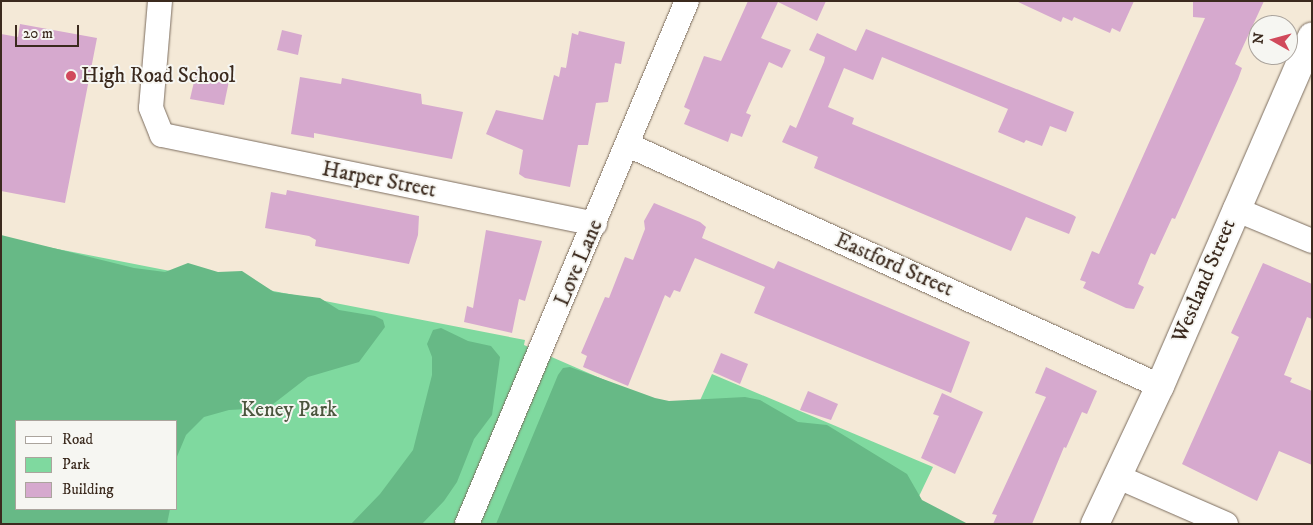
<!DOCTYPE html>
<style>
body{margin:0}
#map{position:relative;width:1313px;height:525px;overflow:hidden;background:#f4e9d7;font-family:"IM FELL DW Pica",serif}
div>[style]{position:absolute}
.green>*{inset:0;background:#7fd99f}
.forest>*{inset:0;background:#67b986}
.building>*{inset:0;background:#d6a9ce}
.roads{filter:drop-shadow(0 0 1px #7c6d5f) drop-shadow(0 0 1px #7c6d5f)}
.street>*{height:24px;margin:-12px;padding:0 12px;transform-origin:12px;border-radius:12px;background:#fff}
.secondary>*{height:28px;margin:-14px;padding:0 14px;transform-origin:14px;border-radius:14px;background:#fff}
.dots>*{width:14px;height:14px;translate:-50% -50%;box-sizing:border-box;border:2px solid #f6f6f2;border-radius:50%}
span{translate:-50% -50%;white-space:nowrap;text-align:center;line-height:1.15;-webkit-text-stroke:4px #f6f6f2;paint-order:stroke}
.poi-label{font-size:21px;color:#3b2a1e}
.left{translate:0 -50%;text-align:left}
.street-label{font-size:21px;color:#3b2a1e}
.park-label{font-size:21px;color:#4c563e}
.frame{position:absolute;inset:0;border:2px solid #3b2a1e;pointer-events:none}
.legend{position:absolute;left:15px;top:420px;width:162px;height:90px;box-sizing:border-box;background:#f6f6f2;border:1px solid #aba49d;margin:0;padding:6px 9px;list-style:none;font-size:15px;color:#3b2a1e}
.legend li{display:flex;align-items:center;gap:10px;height:25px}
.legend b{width:25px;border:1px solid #aba49d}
.north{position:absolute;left:1248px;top:15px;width:50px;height:50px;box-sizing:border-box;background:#f6f6f2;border:1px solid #aba49d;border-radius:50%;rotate:277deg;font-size:14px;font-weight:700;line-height:20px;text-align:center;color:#3b2a1e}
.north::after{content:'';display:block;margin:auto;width:18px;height:22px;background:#d1495b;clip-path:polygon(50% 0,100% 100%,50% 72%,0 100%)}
.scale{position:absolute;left:15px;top:25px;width:64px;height:22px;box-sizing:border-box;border:2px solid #3b2a1e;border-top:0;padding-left:6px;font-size:15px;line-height:18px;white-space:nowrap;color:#3b2a1e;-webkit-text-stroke:4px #f6f6f2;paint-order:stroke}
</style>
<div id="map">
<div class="green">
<i style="clip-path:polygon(evenodd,1px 238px,525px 340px,524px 345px,692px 418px,712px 374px,933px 467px,912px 511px,943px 524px,1px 524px,1px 238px,16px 421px,176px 421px,176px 509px,16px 509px,16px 421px)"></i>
</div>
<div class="forest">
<i style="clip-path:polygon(1px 235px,134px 268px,165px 272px,188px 263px,218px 272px,242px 271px,274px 292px,320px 298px,339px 310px,375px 316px,383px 320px,385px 327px,359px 362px,308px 377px,268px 408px,229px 410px,204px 417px,186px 435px,176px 459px,176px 421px,16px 421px,16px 509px,170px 509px,167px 524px,1px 524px)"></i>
<i style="clip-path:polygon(441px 328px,468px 341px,491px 346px,500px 357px,492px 415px,474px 439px,457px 482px,444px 501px,422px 524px,351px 524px,380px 494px,413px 450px,432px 375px,432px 357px,427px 344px,433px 330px)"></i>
<i style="clip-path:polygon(570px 367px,655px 398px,669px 401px,745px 397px,760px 400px,798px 422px,827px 425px,907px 474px,922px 500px,968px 524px,496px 524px,558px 375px,563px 368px)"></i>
</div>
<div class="building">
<i style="clip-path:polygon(748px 1px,826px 1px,817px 21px,778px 2px,761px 38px,791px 50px,782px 68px,769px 62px,746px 113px,751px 115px,742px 137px,731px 133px,728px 142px,684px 124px,690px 110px,684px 107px,704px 56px,721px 61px)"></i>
<i style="clip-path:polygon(1016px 1px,1134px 1px,1120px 32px,1112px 28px,1110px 33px,1074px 17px,1072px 21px,1063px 17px,1061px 22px)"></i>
<i style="clip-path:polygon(1193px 1px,1264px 1px,1235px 64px,1242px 68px,1238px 79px,1175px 219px,1172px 218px,1155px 255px,1151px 253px,1138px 284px,1144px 287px,1134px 309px,1126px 308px,1083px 288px,1086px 282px,1080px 280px,1092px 251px,1099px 254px,1205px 18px,1193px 17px)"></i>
<i style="clip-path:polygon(20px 24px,97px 38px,65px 203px,1px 191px,1px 34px,18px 37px)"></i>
<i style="clip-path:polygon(866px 29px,1074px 112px,1066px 132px,1050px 126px,1042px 146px,1026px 140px,1024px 143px,998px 132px,1008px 109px,882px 57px,873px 80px,844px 68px,828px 107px,854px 118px,852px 124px,1073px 215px,1076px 217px,1069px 234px,1026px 217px,1011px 251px,814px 168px,818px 157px,782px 142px,790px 125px,796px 128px,824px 62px,825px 57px,809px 50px,817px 33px,856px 51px)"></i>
<i style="clip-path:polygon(282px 30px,302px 35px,298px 55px,277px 50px)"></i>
<i style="clip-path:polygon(579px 31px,625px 42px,621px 64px,615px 63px,608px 102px,596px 103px,588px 145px,578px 145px,570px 187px,525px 178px,519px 174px,523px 150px,486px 134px,496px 110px,543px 120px,554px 75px,559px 77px,561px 67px,566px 68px,572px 33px,578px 35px)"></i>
<i style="clip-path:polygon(197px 69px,230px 76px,224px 105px,190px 99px)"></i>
<i style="clip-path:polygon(300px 77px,341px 84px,342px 78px,421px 94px,422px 104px,463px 112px,452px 159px,314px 133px,314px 138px,291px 134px)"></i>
<i style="clip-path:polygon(287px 190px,419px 216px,418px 235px,409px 264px,315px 246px,316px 240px,309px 236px,265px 228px,271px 192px,286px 195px)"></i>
<i style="clip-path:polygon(654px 203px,700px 222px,706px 227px,702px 238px,774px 269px,778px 261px,970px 342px,951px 393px,754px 313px,765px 287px,695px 258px,680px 292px,674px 290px,670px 298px,665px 295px,628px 386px,583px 367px,587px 356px,581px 353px,605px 297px,609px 298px,625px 257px,633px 260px,645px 229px,644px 221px)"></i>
<i style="clip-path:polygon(486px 230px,542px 241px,525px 301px,519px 299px,512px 333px,464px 322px,467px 306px,473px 308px)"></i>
<i style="clip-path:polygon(1263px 263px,1312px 284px,1312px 319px,1307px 317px,1284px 375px,1292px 378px,1290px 382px,1312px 391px,1312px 465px,1279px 451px,1257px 501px,1182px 464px,1239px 337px,1231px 333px)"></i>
<i style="clip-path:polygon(721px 353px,748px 364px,740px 384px,713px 372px)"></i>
<i style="clip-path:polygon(1046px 367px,1097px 391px,1087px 414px,1082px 412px,1066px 448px,1064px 447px,1032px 524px,993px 524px,997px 515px,992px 514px,1046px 397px,1035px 393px)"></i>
<i style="clip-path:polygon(808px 391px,838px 404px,831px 420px,800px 410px)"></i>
<i style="clip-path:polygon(942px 393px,983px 412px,955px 474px,921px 458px,939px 416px,933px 414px)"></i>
</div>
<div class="roads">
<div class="street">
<i style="left:160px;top:1px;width:107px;rotate:94.8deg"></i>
<i style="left:151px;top:108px;width:29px;rotate:68deg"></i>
<i style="left:162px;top:135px;width:442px;rotate:11.6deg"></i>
<i style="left:628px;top:145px;width:584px;rotate:24.37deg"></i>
<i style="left:1235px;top:209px;width:83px;rotate:22.6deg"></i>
<i style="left:1116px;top:476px;width:120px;rotate:23.6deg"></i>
<i style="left:467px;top:524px;width:567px;rotate:-67.19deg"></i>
</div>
<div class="secondary">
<i style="left:1095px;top:524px;width:153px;rotate:-64.8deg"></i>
<i style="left:1160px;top:386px;width:381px;rotate:-66.5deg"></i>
</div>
</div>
<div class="dots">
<i style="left:71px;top:76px;background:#d1495b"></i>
</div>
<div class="poi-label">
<span class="left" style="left:81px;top:76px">High Road School</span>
</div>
<div class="street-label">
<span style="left:379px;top:180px;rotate:11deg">Harper Street</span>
<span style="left:579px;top:263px;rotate:-67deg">Love Lane</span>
<span style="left:894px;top:265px;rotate:24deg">Eastford Street</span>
<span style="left:1204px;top:281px;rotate:-67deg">Westland Street</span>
</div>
<div class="park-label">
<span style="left:289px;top:410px">Keney Park</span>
</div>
<div class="frame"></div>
<ul class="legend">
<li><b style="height:6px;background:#fff"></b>Road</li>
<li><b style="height:14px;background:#7fd99f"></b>Park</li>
<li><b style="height:14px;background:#d6a9ce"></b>Building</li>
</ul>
<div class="north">N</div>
<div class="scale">20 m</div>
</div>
